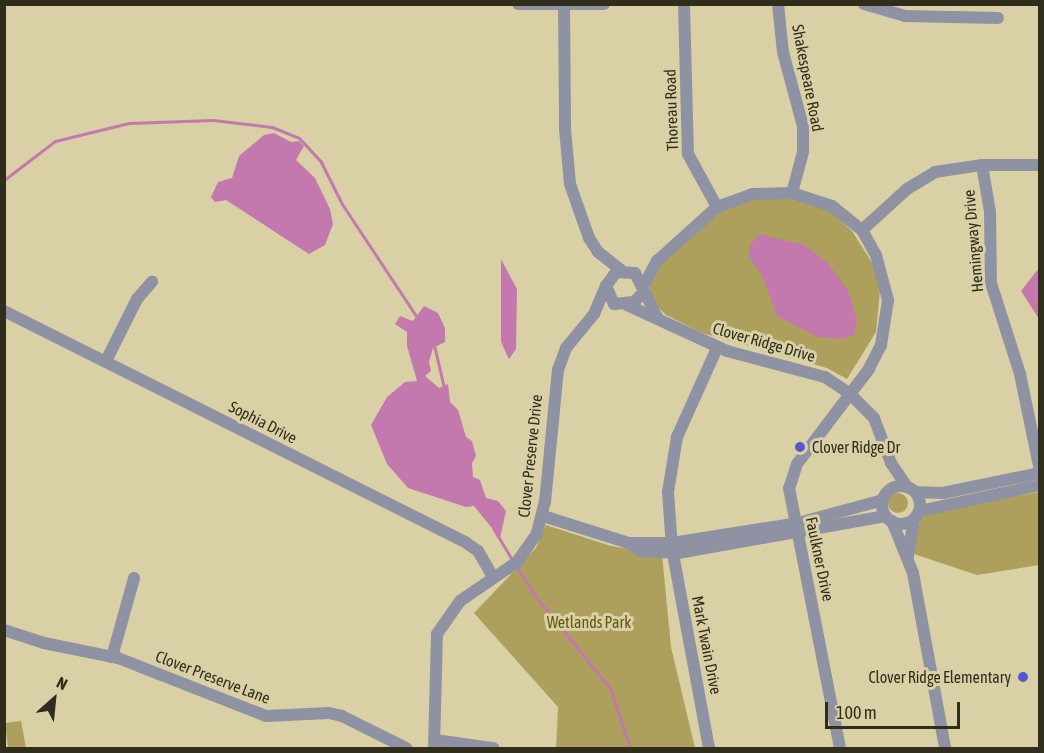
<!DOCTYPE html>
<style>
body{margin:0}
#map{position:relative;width:1044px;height:753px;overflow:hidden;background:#d9d1a5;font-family:"Asap Condensed",sans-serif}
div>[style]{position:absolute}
.green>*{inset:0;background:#ada05c}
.round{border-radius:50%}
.water>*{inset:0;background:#c379ad}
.stream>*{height:3px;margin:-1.5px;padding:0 1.5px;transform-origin:1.5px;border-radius:1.5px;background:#c379ad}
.minor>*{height:12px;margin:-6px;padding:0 6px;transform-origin:6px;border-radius:6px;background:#8f92a3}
.minor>.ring{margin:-6px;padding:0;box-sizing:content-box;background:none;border:12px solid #8f92a3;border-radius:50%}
.dots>*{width:16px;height:16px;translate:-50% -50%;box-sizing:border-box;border:3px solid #d9d1a5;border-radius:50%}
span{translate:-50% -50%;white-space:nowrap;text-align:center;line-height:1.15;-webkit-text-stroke:6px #d9d1a5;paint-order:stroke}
.street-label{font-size:16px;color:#302d1c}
.poi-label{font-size:16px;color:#302d1c}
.left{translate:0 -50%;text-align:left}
.right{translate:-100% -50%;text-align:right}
.park-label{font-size:16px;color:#625611}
.frame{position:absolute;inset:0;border:6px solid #302d1c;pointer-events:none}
.north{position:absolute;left:24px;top:669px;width:60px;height:60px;-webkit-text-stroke:4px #d9d1a5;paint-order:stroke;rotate:27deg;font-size:16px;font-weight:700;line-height:24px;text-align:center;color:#302d1c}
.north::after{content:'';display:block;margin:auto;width:21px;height:27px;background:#302d1c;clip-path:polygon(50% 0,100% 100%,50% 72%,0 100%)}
.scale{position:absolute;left:825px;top:702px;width:135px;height:27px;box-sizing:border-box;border:3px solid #302d1c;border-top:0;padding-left:8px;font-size:18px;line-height:21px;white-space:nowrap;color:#302d1c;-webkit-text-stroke:4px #d9d1a5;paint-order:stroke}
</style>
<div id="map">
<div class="green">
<i style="clip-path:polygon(780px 195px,828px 209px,852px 231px,873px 264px,880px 290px,876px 332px,847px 379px,827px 368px,702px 333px,666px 315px,648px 297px,653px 272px,716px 213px,743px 200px)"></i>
<i style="clip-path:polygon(1039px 492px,1039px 565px,977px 575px,908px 552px,924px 512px)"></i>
<i class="round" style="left:888px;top:493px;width:20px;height:20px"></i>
<i style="clip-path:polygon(546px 525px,611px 546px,662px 554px,671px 647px,695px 748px,556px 748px,558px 707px,474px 613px,536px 548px)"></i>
<i style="clip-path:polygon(21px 721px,26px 748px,8px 748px,5px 723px)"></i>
</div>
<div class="water">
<i style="clip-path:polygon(274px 133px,291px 142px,299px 141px,304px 146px,296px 160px,315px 178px,330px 209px,333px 224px,325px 245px,309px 254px,226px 200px,215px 202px,211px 197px,218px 182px,232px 178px,239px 156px,264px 135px)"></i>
<i style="clip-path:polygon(759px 234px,804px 245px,828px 263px,848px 291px,857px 320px,854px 335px,841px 339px,818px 337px,777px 316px,762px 275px,749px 257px,750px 245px)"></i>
<i style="clip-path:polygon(501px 259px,517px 289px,516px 349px,509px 359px,501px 342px)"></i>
<i style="clip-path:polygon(1039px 268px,1039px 319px,1021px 291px)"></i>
<i style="clip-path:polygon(424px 306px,438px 313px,445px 328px,445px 342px,433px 348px,429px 362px,431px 371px,425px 376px,439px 388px,448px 384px,450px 402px,458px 410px,466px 437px,472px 441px,476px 456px,472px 463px,473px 477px,480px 480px,486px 498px,498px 501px,506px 511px,500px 538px,474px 506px,466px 507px,408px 488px,387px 464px,371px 425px,387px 397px,405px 382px,417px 381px,407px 346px,407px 332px,395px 324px,400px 316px,413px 321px)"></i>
</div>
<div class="stream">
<i style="left:4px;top:180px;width:64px;rotate:-37.4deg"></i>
<i style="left:55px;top:141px;width:76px;rotate:-13.7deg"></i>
<i style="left:129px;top:123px;width:84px;rotate:-2deg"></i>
<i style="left:213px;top:120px;width:59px;rotate:6.8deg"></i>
<i style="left:272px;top:127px;width:29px;rotate:22deg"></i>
<i style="left:299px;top:138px;width:33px;rotate:47deg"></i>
<i style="left:321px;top:162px;width:47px;rotate:63.4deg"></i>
<i style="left:342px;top:204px;width:138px;rotate:56.5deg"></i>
<i style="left:434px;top:345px;width:44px;rotate:76.9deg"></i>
<i style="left:493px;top:528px;width:39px;rotate:59deg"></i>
<i style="left:517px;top:567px;width:34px;rotate:58deg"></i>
<i style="left:535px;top:596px;width:119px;rotate:50.8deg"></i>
<i style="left:610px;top:688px;width:63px;rotate:71.6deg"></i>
</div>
<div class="minor">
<i style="left:518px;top:4px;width:86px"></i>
<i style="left:564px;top:4px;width:125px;rotate:89.5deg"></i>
<i style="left:565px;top:129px;width:55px;rotate:84.8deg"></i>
<i style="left:570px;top:184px;width:57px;rotate:70.6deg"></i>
<i style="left:589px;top:238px;width:17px;rotate:57deg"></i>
<i style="left:598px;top:252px;width:29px;rotate:38deg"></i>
<i style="left:684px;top:4px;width:150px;rotate:88.5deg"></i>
<i style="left:688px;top:154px;width:60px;rotate:61.3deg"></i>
<i style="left:778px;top:4px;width:48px;rotate:84.1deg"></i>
<i style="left:783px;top:52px;width:77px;rotate:74.9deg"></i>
<i style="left:803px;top:126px;width:26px;rotate:90deg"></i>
<i style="left:803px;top:152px;width:42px;rotate:105deg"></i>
<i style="left:864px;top:4px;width:43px;rotate:16.3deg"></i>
<i style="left:905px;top:16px;width:93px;rotate:1.2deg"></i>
<i style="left:982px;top:165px;width:48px;rotate:80.3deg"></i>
<i style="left:990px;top:212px;width:71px;rotate:89.2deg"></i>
<i style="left:991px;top:283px;width:96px;rotate:72.3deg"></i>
<i style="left:1020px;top:374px;width:99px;rotate:78.3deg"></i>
<i style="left:862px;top:230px;width:61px;rotate:-42.3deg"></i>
<i style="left:907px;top:189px;width:33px;rotate:-31deg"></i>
<i style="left:935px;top:172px;width:48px;rotate:-8.5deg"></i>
<i style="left:982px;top:165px;width:58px"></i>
<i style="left:643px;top:287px;width:30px;rotate:-62deg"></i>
<i style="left:657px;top:261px;width:81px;rotate:-42deg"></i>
<i style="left:717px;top:207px;width:37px;rotate:-20deg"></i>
<i style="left:752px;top:194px;width:40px;rotate:-1.4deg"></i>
<i style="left:792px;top:193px;width:42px;rotate:18deg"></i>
<i style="left:832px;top:206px;width:38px;rotate:39deg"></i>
<i style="left:862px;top:230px;width:29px;rotate:61deg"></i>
<i style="left:876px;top:255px;width:47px;rotate:75.1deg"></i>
<i style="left:888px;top:300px;width:46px;rotate:98.8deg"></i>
<i style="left:881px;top:345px;width:27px;rotate:117deg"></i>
<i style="left:869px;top:369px;width:119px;rotate:127.2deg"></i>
<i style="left:797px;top:464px;width:25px;rotate:108deg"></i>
<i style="left:789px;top:488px;width:265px;rotate:78.9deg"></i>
<i style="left:643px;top:293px;width:13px;rotate:135deg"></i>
<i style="left:634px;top:302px;width:20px;rotate:174deg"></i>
<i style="left:614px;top:304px;width:20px;rotate:-114deg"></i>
<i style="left:606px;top:286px;width:17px;rotate:-54deg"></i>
<i style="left:616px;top:272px;width:19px;rotate:3deg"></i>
<i style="left:635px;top:273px;width:49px;rotate:63.4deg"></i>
<i style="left:627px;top:305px;width:110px;rotate:24.7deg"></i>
<i style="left:727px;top:351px;width:101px;rotate:14.9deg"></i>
<i style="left:825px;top:377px;width:30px;rotate:34deg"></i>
<i style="left:850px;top:394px;width:34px;rotate:45deg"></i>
<i style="left:874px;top:418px;width:48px;rotate:69.3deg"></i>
<i style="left:891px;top:463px;width:29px;rotate:56deg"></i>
<i style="left:4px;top:311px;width:516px;rotate:26.61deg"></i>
<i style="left:465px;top:542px;width:16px;rotate:35deg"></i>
<i style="left:478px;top:551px;width:30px;rotate:60deg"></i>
<i style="left:106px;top:361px;width:69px;rotate:-63.4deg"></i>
<i style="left:137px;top:299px;width:23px;rotate:-49deg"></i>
<i class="ring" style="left:882px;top:486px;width:26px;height:26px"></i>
<i style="left:915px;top:492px;width:28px;rotate:2deg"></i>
<i style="left:943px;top:493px;width:99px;rotate:-11.7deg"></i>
<i style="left:919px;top:511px;width:124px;rotate:-12.1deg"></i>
<i style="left:543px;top:516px;width:90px;rotate:17.4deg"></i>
<i style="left:629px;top:543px;width:43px"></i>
<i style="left:672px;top:543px;width:128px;rotate:-9deg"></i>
<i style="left:798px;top:523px;width:88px;rotate:-15.1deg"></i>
<i style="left:892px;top:521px;width:56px;rotate:68deg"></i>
<i style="left:913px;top:573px;width:178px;rotate:79.6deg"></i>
<i style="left:629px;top:543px;width:14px;rotate:34deg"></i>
<i style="left:641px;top:551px;width:37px;rotate:3deg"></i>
<i style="left:678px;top:553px;width:211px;rotate:-10.1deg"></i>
<i style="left:908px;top:556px;width:37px;rotate:-81deg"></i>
<i style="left:4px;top:630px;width:42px;rotate:18deg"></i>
<i style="left:44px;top:643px;width:76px;rotate:11.5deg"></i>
<i style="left:118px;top:658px;width:159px;rotate:21.4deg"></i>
<i style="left:266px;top:716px;width:63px;rotate:-2.7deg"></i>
<i style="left:329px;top:713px;width:13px;rotate:13deg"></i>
<i style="left:342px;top:716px;width:72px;rotate:26.6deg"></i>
<i style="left:112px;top:657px;width:82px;rotate:-74.4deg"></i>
<i style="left:435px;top:740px;width:59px;rotate:7.9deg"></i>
<i style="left:434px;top:748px;width:114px;rotate:-88.5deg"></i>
<i style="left:437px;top:634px;width:40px;rotate:-55.1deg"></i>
<i style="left:460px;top:601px;width:69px;rotate:-34.4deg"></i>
<i style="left:517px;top:562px;width:35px;rotate:-55deg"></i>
<i style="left:537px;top:533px;width:32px;rotate:-76deg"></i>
<i style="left:545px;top:502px;width:133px;rotate:-84.4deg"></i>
<i style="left:558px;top:370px;width:23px;rotate:-70deg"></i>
<i style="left:566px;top:348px;width:44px;rotate:-50.5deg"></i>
<i style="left:594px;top:314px;width:30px;rotate:-67deg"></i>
<i style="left:709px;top:748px;width:203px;rotate:-100.5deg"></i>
<i style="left:672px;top:548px;width:56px;rotate:-94.1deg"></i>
<i style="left:668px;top:492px;width:56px;rotate:-80.7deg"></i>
<i style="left:677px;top:437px;width:98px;rotate:-65.8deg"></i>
</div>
<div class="dots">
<i style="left:800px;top:447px;background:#5857ce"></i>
<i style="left:1023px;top:677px;background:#5857ce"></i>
</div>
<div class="street-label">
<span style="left:808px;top:78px;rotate:79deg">Shakespeare Road</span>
<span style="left:671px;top:110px;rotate:-92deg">Thoreau Road</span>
<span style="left:973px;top:241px;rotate:-95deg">Hemingway Drive</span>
<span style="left:764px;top:342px;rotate:16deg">Clover Ridge Drive</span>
<span style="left:263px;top:422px;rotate:27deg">Sophia Drive</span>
<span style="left:530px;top:456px;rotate:-84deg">Clover Preserve Drive</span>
<span style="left:820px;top:559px;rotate:78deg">Faulkner Drive</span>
<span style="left:707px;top:645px;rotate:79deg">Mark Twain Drive</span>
<span style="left:213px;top:677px;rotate:21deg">Clover Preserve Lane</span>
</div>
<div class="poi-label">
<span class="left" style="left:812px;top:447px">Clover Ridge Dr</span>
<span class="right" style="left:1011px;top:677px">Clover Ridge Elementary</span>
</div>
<div class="park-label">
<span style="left:589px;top:622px">Wetlands Park</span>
</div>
<div class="frame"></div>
<div class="north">N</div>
<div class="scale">100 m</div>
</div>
